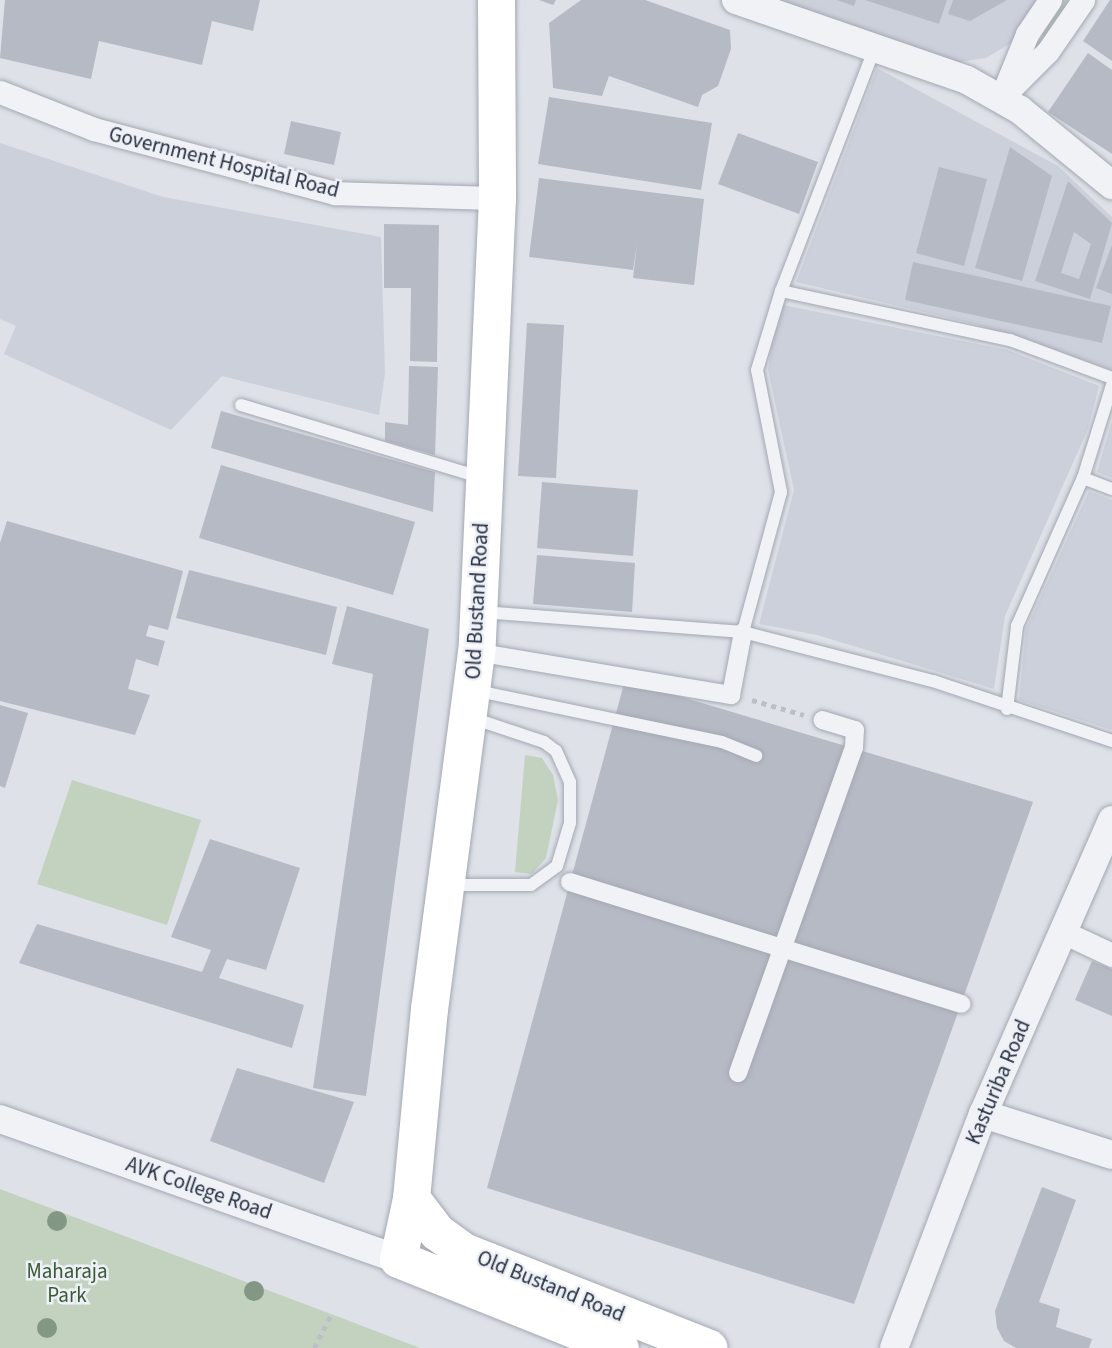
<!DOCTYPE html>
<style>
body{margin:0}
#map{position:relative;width:1112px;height:1348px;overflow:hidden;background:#dee1e8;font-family:"Source Sans 3",sans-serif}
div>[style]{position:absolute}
.built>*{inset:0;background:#ccd0da}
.green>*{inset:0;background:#c3d2bf}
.building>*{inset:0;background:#b5bac5}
.path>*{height:4.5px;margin-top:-2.25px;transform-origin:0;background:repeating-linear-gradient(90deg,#bcbfc6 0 5px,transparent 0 10px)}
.roads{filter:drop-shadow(0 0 2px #a3a8b2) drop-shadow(0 0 2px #a3a8b2)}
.service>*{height:12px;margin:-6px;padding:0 6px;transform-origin:6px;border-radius:6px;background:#f1f2f6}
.pedestrian>*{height:18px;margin:-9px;padding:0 9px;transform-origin:9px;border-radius:9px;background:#f1f2f6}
.minor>*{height:23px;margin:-11.5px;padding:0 11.5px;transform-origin:11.5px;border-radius:11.5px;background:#f1f2f6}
.tertiary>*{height:28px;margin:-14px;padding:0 14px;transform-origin:14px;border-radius:14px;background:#f1f2f6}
.primary>*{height:37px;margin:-18.5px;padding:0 18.5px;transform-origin:18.5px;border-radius:18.5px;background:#fff}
.trees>*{width:20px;height:20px;margin:-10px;border-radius:50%;background:#839785}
span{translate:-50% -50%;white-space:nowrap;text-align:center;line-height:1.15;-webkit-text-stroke:5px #edf0f6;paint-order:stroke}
.street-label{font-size:21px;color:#272e3f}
.park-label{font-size:21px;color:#395b34}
</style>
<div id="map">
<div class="built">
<i style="clip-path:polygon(736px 0,1050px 0,1027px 34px,986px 58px,924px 67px)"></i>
<i style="clip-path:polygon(877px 68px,1058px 166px,1112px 217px,1112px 370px,975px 324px,796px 282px)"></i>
<i style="clip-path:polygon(0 143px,163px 197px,381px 237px,385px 373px,379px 415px,222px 376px,171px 430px,4px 354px,16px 326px,0 319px)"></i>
<i style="clip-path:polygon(778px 304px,1008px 350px,1099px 386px,1088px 429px,1005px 616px,994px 689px,817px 635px,759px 624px,794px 490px,768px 370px)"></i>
<i style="clip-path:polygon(1112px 421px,1112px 478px,1097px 472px)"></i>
<i style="clip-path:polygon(1089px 491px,1112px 500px,1112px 730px,1019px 700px,1026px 629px)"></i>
</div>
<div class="green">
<i style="clip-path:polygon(1063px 0,1073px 0,1047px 38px,1040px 34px)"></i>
<i style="clip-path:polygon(525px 755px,542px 758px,553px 775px,558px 800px,546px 858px,532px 874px,515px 872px)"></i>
<i style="clip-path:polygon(72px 780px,201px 820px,167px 925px,37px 884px)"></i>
<i style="clip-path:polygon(0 1189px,331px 1314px,420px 1348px,0 1348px)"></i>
</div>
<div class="building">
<i style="clip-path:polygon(5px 0,260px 0,253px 31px,212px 21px,202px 65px,99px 41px,91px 79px,0 58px)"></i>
<i style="clip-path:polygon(539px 0,556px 0,553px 5px)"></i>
<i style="clip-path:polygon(581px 0,645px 0,730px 30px,731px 49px,718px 86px,702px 95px,698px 107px,609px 76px,602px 96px,553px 88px,549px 23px)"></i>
<i style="clip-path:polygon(837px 0,856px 0,854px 6px)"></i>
<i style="clip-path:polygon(865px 0,947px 0,939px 24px)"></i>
<i style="clip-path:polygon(953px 0,1007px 0,970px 21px,948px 14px)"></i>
<i style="clip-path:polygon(1110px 0,1112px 0,1112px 61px,1083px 41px)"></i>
<i style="clip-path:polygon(1088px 53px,1112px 70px,1112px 154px,1048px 112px)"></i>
<i style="clip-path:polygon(549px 97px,712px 123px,701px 190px,538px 164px)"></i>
<i style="clip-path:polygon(291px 121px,341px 132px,334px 165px,284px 154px)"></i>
<i style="clip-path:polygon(738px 133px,818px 162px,799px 214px,718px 184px)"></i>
<i style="clip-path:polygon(1010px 147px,1052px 176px,1022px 281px,975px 268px)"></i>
<i style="clip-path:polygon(939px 167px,987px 179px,964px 266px,916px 253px)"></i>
<i style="clip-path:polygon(539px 178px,704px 199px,694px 285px,633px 278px,637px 244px,633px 270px,529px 257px)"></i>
<i style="clip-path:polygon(evenodd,1068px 181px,1112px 223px,1090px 299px,1035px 281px,1068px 181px,1074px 232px,1091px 244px,1079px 279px,1061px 273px,1074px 232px)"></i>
<i style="clip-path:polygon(384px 224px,439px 225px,437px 362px,410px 361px,411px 288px,384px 288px)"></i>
<i style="clip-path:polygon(1112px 245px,1112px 294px,1096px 288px)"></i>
<i style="clip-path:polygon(913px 262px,1111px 306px,1102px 343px,905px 300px)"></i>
<i style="clip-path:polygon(527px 323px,564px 325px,556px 478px,518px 476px)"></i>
<i style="clip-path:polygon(409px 366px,438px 367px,435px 455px,385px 441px,385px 422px,408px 425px)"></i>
<i style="clip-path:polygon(221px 411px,435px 472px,433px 512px,211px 448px)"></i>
<i style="clip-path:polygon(221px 465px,415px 522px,393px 595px,199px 538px)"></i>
<i style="clip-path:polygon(542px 482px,638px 490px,633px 556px,537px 548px)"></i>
<i style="clip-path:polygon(7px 521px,183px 571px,168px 630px,149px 625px,146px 636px,165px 641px,158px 666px,136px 659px,128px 689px,150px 695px,135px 735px,0 701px,0 543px)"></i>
<i style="clip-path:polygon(537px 555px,635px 563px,632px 612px,533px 604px)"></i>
<i style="clip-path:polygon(189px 570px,337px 607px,326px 655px,176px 618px)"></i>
<i style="clip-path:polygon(347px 606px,429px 629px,366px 1096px,313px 1088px,373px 674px,332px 664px)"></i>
<i style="clip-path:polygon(625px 680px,1033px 802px,854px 1304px,487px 1188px)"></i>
<i style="clip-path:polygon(0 705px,28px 713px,5px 788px,0 786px)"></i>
<i style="clip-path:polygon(210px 839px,300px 868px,266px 970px,227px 959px,219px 978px,304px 1005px,292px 1048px,19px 963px,37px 924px,202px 972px,211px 950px,171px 937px)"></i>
<i style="clip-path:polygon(1092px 961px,1112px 969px,1112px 1016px,1075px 1000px)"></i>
<i style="clip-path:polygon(237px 1068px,354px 1102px,324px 1183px,210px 1141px)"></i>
<i style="clip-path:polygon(1042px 1187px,1076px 1200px,1039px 1302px,1060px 1309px,1056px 1327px,1092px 1339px,1089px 1348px,1016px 1348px,1004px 1341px,997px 1328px,995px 1311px)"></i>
</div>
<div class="path">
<i style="left:752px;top:700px;width:54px;rotate:16.1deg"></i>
<i style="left:314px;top:1348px;width:38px;rotate:-63deg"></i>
</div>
<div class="roads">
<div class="service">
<i style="left:781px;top:291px;width:261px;rotate:-68.9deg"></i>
<i style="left:241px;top:405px;width:250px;rotate:16.8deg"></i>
<i style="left:1083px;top:478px;width:31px;rotate:21deg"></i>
<i style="left:482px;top:612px;width:262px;rotate:4.4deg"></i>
<i style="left:743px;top:632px;width:196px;rotate:14.5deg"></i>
<i style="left:933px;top:681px;width:189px;rotate:18.5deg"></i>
<i style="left:743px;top:632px;width:145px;rotate:-74.8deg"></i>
<i style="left:781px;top:492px;width:124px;rotate:-101.1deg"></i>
<i style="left:757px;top:370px;width:83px;rotate:-73.1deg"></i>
<i style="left:781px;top:291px;width:234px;rotate:12.1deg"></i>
<i style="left:1010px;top:340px;width:109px;rotate:20.4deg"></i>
<i style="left:473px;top:690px;width:254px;rotate:11.8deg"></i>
<i style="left:722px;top:742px;width:37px;rotate:22deg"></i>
<i style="left:1007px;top:709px;width:84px;rotate:-83.1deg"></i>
<i style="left:1017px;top:626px;width:162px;rotate:-66deg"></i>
<i style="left:1083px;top:478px;width:97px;rotate:-72.7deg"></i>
<i style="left:449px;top:885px;width:82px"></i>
<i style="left:531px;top:885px;width:32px;rotate:-36deg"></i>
<i style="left:557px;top:866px;width:45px;rotate:-73.2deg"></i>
<i style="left:570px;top:823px;width:41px;rotate:-90deg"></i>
<i style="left:570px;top:782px;width:34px;rotate:-114deg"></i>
<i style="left:556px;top:751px;width:15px;rotate:-143deg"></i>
<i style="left:544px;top:742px;width:79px;rotate:-161.6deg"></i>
</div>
<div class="pedestrian">
<i style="left:476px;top:652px;width:259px;rotate:9.6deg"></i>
<i style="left:731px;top:695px;width:64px;rotate:-79.2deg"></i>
<i style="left:570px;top:882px;width:410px;rotate:17.3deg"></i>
<i style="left:738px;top:1073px;width:345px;rotate:-70.4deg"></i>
<i style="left:854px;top:748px;width:18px;rotate:-87deg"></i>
<i style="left:855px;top:730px;width:34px;rotate:-163deg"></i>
</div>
<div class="minor">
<i style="left:1005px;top:88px;width:58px;rotate:-67.8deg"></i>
<i style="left:1027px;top:34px;width:41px;rotate:-55.9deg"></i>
<i style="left:0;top:92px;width:101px;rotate:21.5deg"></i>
<i style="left:94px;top:129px;width:249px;rotate:14.9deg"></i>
<i style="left:335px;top:193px;width:162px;rotate:1.8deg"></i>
<i style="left:1001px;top:98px;width:66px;rotate:-45deg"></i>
<i style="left:1048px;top:51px;width:62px;rotate:-55.5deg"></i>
<i style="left:1063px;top:932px;width:54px;rotate:25.1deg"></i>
</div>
<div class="tertiary">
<i style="left:736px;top:0;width:244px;rotate:19.1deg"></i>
<i style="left:967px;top:80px;width:61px;rotate:29.5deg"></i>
<i style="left:1020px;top:110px;width:119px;rotate:39.2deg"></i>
<i style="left:983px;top:1114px;width:135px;rotate:17.6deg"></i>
<i style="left:0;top:1119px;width:422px;rotate:19.4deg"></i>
<i style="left:894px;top:1348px;width:250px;rotate:-69.2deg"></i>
<i style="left:983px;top:1114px;width:321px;rotate:-66.3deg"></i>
</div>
<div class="primary">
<i style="left:496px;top:0;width:198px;rotate:89.7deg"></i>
<i style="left:497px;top:198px;width:454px;rotate:92.6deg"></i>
<i style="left:476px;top:652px;width:359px;rotate:97.5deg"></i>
<i style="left:429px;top:1008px;width:191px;rotate:95.4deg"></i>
<i style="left:411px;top:1198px;width:62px;rotate:102deg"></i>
<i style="left:398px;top:1259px;width:239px;rotate:21.8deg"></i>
<i style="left:411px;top:1198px;width:43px;rotate:52.6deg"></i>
<i style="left:437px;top:1232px;width:32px;rotate:36deg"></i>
<i style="left:463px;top:1251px;width:264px;rotate:21.5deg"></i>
</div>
</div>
<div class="trees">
<i style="left:57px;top:1221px"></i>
<i style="left:254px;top:1291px"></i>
<i style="left:47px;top:1328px"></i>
</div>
<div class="street-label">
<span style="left:224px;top:162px;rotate:14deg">Government Hospital Road</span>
<span style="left:477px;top:601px;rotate:-87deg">Old Bustand Road</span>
<span style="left:998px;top:1082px;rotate:-67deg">Kasturiba Road</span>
<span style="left:199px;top:1188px;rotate:19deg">AVK College Road</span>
<span style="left:551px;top:1286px;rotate:22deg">Old Bustand Road</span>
</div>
<div class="park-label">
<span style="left:67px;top:1283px">Maharaja<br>Park</span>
</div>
</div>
